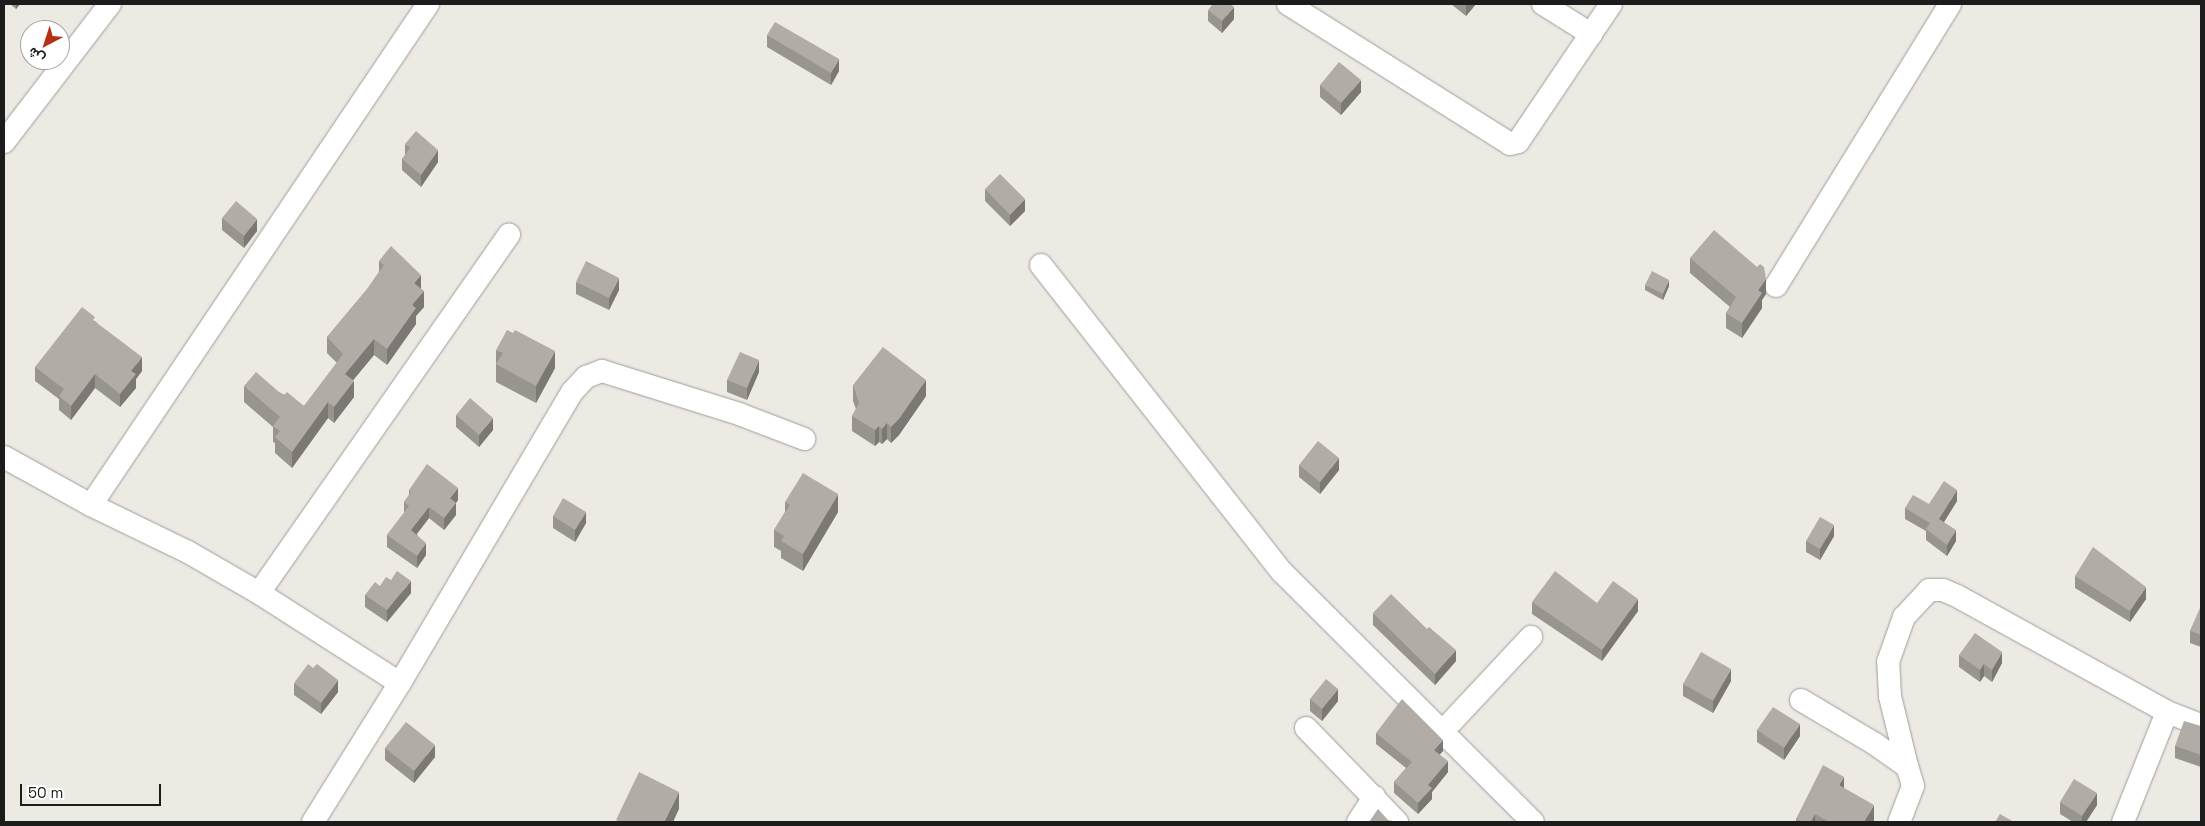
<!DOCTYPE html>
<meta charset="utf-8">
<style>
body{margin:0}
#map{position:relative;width:2205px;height:826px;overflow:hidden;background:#eceae2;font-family:"Space Grotesk",Vazirmatn,sans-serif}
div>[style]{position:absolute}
.roads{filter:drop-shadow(0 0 1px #9d9d9d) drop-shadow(0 0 1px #9d9d9d)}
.minor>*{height:22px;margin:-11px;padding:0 11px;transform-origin:11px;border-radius:11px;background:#fff}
.wall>*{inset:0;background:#98948e}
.shaded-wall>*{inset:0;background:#7c7874}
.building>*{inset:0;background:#b1aca5}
span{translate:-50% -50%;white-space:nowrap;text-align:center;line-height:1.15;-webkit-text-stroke:5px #fff;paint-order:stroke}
.frame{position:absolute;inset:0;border:5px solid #1c1c1c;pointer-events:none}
.north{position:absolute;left:20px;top:20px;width:50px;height:50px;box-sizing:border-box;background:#fff;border:1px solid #a4a4a4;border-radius:50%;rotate:220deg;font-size:14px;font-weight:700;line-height:20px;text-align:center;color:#1c1c1c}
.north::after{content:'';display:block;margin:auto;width:18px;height:22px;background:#b42f13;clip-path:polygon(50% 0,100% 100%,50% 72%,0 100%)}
.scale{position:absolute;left:20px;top:784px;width:141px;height:22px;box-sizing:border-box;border:2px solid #1c1c1c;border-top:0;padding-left:6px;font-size:15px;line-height:18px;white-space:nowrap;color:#1c1c1c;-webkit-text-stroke:4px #fff;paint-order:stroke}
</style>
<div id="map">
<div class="roads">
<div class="minor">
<i style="left:1288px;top:4px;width:262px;rotate:32.2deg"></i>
<i style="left:1510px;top:144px;width:8px;rotate:-14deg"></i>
<i style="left:1518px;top:142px;width:166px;rotate:-56deg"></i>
<i style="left:1543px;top:4px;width:57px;rotate:32deg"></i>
<i style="left:4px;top:142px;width:174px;rotate:-52.5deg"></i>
<i style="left:1041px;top:265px;width:390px;rotate:51.9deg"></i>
<i style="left:1282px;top:572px;width:354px;rotate:44.9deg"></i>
<i style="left:1776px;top:286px;width:331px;rotate:-58.3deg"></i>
<i style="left:4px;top:457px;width:99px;rotate:28.9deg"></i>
<i style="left:91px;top:505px;width:108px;rotate:25.9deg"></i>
<i style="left:188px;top:552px;width:82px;rotate:30deg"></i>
<i style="left:259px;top:593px;width:167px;rotate:32.6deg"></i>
<i style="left:400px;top:683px;width:339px;rotate:-59.4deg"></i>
<i style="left:573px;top:391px;width:19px;rotate:-47deg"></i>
<i style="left:586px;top:377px;width:17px;rotate:-21deg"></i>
<i style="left:602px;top:371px;width:144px;rotate:17.4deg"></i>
<i style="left:739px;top:414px;width:70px;rotate:21deg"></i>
<i style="left:91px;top:505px;width:604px;rotate:-56.07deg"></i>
<i style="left:259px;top:593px;width:437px;rotate:-55.1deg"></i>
<i style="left:1801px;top:700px;width:86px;rotate:30.7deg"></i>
<i style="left:1875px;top:744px;width:39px;rotate:35deg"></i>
<i style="left:1907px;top:766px;width:21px;rotate:73deg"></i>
<i style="left:1913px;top:786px;width:39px;rotate:111deg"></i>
<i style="left:1306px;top:728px;width:131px;rotate:45.9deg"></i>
<i style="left:1443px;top:731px;width:129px;rotate:-46.9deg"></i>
<i style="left:1907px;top:766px;width:72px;rotate:-103.7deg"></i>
<i style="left:1890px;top:696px;width:34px;rotate:-93deg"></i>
<i style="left:1888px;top:662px;width:48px;rotate:-70.4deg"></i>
<i style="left:1904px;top:617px;width:37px;rotate:-47deg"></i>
<i style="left:1929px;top:590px;width:14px"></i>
<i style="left:1943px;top:590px;width:15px;rotate:23deg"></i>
<i style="left:1957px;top:596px;width:240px;rotate:28.9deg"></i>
<i style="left:2167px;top:712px;width:36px;rotate:21deg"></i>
<i style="left:313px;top:822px;width:164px;rotate:-58deg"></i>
<i style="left:1358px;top:822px;width:30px;rotate:-57deg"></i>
<i style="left:2123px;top:822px;width:118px;rotate:-68.2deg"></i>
</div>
</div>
<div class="wall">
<i style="clip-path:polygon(10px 4px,20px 4px,16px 9px)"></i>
<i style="clip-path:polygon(1451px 4px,1476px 4px,1466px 16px)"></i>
<i style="clip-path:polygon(1208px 10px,1234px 19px,1222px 33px,1208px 21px)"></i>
<i style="clip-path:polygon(767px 35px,839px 71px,831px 85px,767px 47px)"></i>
<i style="clip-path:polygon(1320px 85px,1361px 92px,1341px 115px,1320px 97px)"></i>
<i style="clip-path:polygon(405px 144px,438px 162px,421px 187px,402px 170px,402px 159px,405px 155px)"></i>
<i style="clip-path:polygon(985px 189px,1025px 211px,1010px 226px,985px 201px)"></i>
<i style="clip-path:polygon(222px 218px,257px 231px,244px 248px,222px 230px)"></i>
<i style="clip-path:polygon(1690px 258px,1766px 294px,1762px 300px,1762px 308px,1742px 338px,1726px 328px,1726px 313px,1730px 307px,1690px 273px)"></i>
<i style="clip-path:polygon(379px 261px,421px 288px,424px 307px,416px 316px,416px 324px,387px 365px,374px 355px,353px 380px,354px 397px,334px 423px,328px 418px,292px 468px,275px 453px,275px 443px,273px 442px,273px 427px,244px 402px,244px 386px,279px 392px,304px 406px,337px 363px,327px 353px,327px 337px,368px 288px,379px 272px)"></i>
<i style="clip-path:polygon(576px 282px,619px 290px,609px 310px,576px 294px)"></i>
<i style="clip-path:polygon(1645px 285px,1669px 286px,1663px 300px,1645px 290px)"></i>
<i style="clip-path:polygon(95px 321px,142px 371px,136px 379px,136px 388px,120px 407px,95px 388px,71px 420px,59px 410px,59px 399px,35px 381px,35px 367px)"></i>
<i style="clip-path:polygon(496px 350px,555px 368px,536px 403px,496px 382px)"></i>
<i style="clip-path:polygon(759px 372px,747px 400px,727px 392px,727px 380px)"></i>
<i style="clip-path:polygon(853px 385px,926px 396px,899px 435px,891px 443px,887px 439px,882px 444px,879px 442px,875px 446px,852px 431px,852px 416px,856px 409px,853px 401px)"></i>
<i style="clip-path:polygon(456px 415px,493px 430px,479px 447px,456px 427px)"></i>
<i style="clip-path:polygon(1299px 465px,1339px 470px,1320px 494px,1299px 477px)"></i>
<i style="clip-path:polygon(409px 490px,458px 500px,456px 503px,456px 515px,444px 530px,429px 518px,417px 534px,426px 555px,417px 568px,387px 547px,387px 535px,404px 513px,404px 502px,409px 495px)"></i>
<i style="clip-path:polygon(1957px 501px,1944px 522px,1956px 541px,1947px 556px,1926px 540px,1926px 531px,1905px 519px,1905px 508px)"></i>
<i style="clip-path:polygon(785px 502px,838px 512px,803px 571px,781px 558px,781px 551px,774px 547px,774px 530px,785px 512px)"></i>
<i style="clip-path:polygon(553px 516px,586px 523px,575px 542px,553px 528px)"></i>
<i style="clip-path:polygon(1834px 536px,1820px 560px,1806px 552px,1806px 541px)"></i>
<i style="clip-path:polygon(2075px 576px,2146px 599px,2130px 622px,2075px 588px)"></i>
<i style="clip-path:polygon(380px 586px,411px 593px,387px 622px,365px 607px,365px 595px)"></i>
<i style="clip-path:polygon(1532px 602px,1638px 611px,1602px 661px,1532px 614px)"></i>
<i style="clip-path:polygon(2201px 608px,2201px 647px,2190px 643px,2190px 631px)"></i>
<i style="clip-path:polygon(1373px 613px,1456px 661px,1435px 685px,1373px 625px)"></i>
<i style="clip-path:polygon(1959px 655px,2002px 663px,1992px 682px,1984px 676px,1980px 682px,1959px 667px)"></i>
<i style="clip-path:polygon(1731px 681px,1713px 713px,1683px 696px,1683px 684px)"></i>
<i style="clip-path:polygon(294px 683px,338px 692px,321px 714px,294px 695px)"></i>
<i style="clip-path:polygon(1310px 699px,1338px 701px,1322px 721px,1310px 711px)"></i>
<i style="clip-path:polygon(2201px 726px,2201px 767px,2175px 758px,2175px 746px)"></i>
<i style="clip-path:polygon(1757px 730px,1800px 736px,1784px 760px,1757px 742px)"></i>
<i style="clip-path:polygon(1376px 733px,1443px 751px,1439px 754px,1448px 772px,1432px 792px,1432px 799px,1418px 814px,1394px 793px,1394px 782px,1406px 768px,1376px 744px)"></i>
<i style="clip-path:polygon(385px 748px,435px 757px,414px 783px,385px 760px)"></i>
<i style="clip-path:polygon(1844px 788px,1874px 821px,1873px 822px,1796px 822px,1796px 819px)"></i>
<i style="clip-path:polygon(2060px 802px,2097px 805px,2086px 822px,2073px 822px,2060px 814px)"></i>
</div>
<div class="shaded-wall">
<i style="clip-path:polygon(16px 4px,20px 4px,16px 9px)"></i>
<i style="clip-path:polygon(1466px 4px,1476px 4px,1466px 16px)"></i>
<i style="clip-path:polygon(1234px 7px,1234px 19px,1222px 33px,1222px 21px)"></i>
<i style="clip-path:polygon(839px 59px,839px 71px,831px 85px,831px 73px)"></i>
<i style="clip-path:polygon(1361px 80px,1361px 92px,1341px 115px,1341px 103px)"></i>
<i style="clip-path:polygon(438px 150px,438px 162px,421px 187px,421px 175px)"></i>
<i style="clip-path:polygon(1025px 199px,1025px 211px,1010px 226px,1010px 215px)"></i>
<i style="clip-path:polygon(257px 219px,257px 231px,244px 248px,244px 236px)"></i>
<i style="clip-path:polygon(421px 275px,421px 291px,414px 283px)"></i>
<i style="clip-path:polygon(619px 278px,619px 290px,609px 310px,609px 298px)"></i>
<i style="clip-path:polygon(1766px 279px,1766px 294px,1762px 300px,1762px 308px,1742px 338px,1742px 323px,1758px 290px)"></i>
<i style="clip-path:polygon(1669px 280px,1669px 286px,1663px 300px,1663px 294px)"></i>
<i style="clip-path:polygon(424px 291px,424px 307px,416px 316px,416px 324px,387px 365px,387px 349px,412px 305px)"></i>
<i style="clip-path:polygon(374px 339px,374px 355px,345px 390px,345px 374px)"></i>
<i style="clip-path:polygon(555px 351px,555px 368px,536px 403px,536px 386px)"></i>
<i style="clip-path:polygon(142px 357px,142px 371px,136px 379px,136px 388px,120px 407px,120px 394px,131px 371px)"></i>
<i style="clip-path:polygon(759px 360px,759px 372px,747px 400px,747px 388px)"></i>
<i style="clip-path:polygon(95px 374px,95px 388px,71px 420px,71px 406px)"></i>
<i style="clip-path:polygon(926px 380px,926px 396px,899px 435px,891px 443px,891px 427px)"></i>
<i style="clip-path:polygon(354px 381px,354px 397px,334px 423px,334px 407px)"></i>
<i style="clip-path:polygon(328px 402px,328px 418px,292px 468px,292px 452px)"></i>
<i style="clip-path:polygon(493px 418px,493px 430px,479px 447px,479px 435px)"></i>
<i style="clip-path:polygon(887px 423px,887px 439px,882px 444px,882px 429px)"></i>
<i style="clip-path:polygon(879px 426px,879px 442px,875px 446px,875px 430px)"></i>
<i style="clip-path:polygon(1339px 458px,1339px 470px,1320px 494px,1320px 482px)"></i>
<i style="clip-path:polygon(458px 488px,458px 500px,450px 510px,450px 498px)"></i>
<i style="clip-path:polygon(1957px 490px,1957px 501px,1939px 530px,1939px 519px)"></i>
<i style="clip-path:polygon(838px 494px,838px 512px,803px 571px,803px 554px)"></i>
<i style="clip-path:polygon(456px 503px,456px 515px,444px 530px,444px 518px)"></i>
<i style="clip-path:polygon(429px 507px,429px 518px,411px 541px,411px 530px)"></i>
<i style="clip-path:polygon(586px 512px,586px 523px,575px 542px,575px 530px)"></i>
<i style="clip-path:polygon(1834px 525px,1834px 536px,1820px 560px,1820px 549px)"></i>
<i style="clip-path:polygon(1956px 530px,1956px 541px,1947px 556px,1947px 545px)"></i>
<i style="clip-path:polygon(426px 543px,426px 555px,417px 568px,417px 556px)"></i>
<i style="clip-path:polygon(411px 581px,411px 593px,387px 622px,387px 610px)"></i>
<i style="clip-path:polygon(2146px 587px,2146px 599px,2130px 622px,2130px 611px)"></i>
<i style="clip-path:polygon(1638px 599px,1638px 611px,1602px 661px,1602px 650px)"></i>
<i style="clip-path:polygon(1456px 650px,1456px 661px,1435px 685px,1435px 674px)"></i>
<i style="clip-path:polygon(2002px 652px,2002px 663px,1992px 682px,1992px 670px)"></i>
<i style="clip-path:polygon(1984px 664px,1984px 676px,1980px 682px,1980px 670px)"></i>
<i style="clip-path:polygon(1731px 669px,1731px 681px,1713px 713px,1713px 701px)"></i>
<i style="clip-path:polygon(338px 680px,338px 692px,321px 714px,321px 703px)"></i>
<i style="clip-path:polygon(1338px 689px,1338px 701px,1322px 721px,1322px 709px)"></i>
<i style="clip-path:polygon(1800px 724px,1800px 736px,1784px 760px,1784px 748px)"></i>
<i style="clip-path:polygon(1443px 740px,1443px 751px,1434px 761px,1434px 750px)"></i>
<i style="clip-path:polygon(435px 745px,435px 757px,414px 783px,414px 771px)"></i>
<i style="clip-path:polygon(1448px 761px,1448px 772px,1432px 792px,1432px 799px,1418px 814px,1418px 803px,1428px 785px)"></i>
<i style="clip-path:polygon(1844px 777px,1844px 793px,1839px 785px)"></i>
<i style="clip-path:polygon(679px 792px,679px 809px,673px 822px,664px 822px)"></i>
<i style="clip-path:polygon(2097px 793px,2097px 805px,2086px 822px,2082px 822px,2082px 816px)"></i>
<i style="clip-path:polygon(1874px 805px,1874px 821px,1873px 822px,1864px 822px)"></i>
<i style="clip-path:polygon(1815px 814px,1815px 822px,1811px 822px)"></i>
</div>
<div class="building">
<i style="clip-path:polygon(1213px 4px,1230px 4px,1234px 7px,1222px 21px,1208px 10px)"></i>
<i style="clip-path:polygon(775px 22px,839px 59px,831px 73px,767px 35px)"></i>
<i style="clip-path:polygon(1339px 62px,1361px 80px,1341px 103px,1320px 85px)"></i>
<i style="clip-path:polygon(416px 131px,438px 150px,421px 175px,402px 159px,410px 148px,405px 144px)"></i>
<i style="clip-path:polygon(1000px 174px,1025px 199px,1010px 215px,985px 189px)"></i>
<i style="clip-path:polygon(236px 201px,257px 219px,244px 236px,222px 218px)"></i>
<i style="clip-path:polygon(1714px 230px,1757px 267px,1760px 264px,1764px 267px,1766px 279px,1758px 290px,1762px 293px,1742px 323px,1726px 313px,1736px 297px,1690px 258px)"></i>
<i style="clip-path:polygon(391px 246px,421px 275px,414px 283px,424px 291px,412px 305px,416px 308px,387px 349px,374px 339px,345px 374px,354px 381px,334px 407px,328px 402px,292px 452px,275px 437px,280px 431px,273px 426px,280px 417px,244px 386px,256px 372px,279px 392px,284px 395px,287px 392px,304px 406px,343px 354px,327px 337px,368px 288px,384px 265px,379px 261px)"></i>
<i style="clip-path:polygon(586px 261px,619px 278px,609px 298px,576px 282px)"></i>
<i style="clip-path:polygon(1652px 271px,1669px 280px,1663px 294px,1645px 285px)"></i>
<i style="clip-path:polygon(82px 307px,95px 317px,93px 320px,142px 357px,131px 371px,136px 374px,120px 394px,95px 374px,71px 406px,59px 396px,64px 389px,35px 367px)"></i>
<i style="clip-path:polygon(507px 330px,513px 333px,515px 330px,555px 351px,536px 386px,496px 364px,503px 353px,496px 350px)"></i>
<i style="clip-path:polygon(883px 347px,926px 380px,899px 419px,891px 427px,887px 423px,882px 429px,879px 426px,875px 430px,852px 416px,859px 403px,853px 385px)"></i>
<i style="clip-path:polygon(740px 352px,759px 360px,747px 388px,727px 380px)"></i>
<i style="clip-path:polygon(470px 398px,493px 418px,479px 435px,456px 415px)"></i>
<i style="clip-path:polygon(1318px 441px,1339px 458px,1320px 482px,1299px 465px)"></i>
<i style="clip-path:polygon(427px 464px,458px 488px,450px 498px,456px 503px,444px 518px,429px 507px,411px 530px,426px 543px,417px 556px,387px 535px,409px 506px,404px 502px,411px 492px,409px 490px)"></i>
<i style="clip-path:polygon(803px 473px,838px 494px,803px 554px,781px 541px,784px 536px,774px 530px,790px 505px,785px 502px)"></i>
<i style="clip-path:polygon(1944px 481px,1957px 490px,1939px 519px,1956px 530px,1947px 545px,1926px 529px,1930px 523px,1905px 508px,1913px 495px,1929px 504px)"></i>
<i style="clip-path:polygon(563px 498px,586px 512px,575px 530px,553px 516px)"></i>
<i style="clip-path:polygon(1820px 517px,1834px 525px,1820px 549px,1806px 541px)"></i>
<i style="clip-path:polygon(2093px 547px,2146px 587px,2130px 611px,2075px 576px)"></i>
<i style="clip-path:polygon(397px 571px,411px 581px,387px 610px,365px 595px,375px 582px,380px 586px,386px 577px,391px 580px)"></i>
<i style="clip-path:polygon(1555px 571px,1597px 603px,1613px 581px,1638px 599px,1602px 650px,1532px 602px)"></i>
<i style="clip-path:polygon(1391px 594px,1427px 629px,1429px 627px,1456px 650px,1435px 674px,1373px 613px)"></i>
<i style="clip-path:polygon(2200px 608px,2201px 608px,2201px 635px,2190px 631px)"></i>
<i style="clip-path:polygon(1975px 633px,2002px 652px,1992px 670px,1984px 664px,1980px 670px,1959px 655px)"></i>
<i style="clip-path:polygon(1701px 652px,1731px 669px,1713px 701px,1683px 684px)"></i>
<i style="clip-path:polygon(308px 664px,313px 668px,317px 664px,338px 680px,321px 703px,294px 683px)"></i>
<i style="clip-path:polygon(1326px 679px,1338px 689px,1322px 709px,1310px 699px)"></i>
<i style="clip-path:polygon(1402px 699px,1443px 740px,1434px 750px,1448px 761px,1428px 785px,1432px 788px,1418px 803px,1394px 782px,1412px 762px,1376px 733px)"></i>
<i style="clip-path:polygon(1773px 707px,1800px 724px,1784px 748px,1757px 730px)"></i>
<i style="clip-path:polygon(2184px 721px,2201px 726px,2201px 755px,2175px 746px)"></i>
<i style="clip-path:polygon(406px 722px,435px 745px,414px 771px,385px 748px)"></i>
<i style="clip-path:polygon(1823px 765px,1844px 777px,1839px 785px,1874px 805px,1864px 822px,1829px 822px,1815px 814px,1811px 822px,1802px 822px,1796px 819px)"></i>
<i style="clip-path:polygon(639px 772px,679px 792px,664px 822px,642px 822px,640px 821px,640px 822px,620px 822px,616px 820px)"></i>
<i style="clip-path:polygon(2074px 779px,2097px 793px,2082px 816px,2060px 802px)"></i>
<i style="clip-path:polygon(1378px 809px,1388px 820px,1397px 822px,1369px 822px)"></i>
<i style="clip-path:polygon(2000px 814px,2014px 822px,1995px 822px)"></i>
</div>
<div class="frame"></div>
<div class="north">ش</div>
<div class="scale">50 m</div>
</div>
